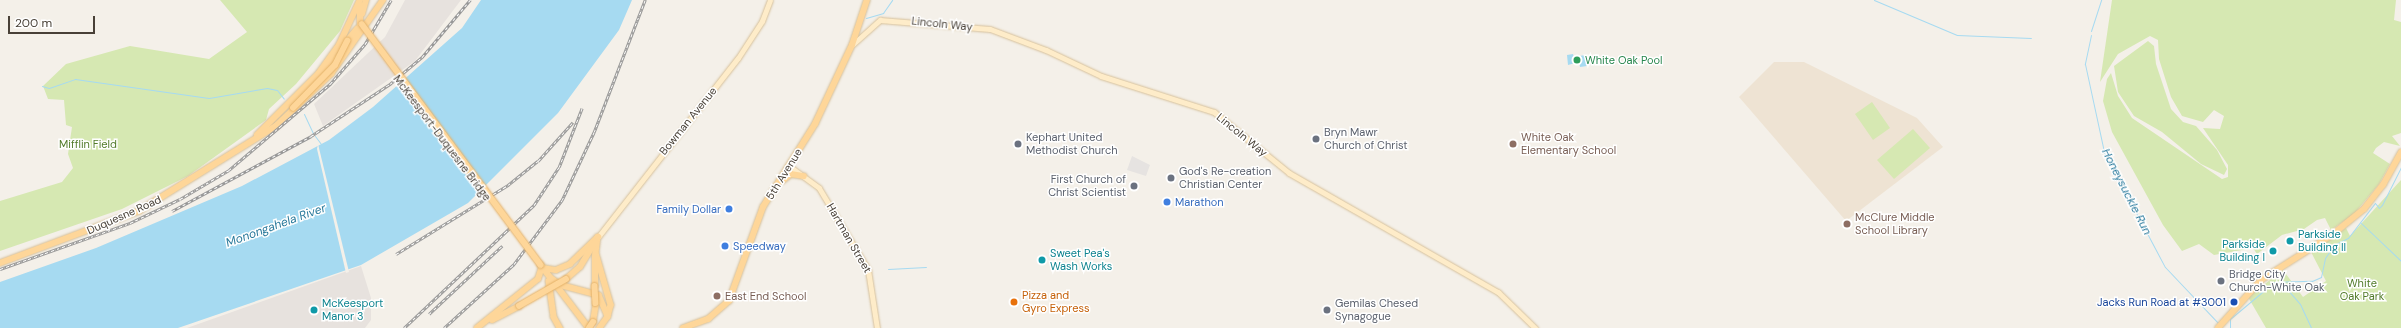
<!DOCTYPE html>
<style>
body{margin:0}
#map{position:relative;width:2401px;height:328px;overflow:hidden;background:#f4f0e9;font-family:"DM Sans",sans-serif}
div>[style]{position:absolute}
.industrial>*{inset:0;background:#e7e2de}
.education>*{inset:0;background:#eee3d3}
.green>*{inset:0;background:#d6e8b2}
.parking>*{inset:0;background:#e6e3e1}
.water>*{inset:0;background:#a6daf1}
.pier>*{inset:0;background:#f4f0e9}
.stream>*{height:1px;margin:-0.5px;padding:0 0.5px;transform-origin:0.5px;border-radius:0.5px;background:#a6daf1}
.roads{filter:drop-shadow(0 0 1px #d7c19b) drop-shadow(0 0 1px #d7c19b)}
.secondary>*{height:5px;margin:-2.5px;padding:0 2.5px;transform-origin:2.5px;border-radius:2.5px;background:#feecc9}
.primary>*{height:5.5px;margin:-2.75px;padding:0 2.75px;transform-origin:2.75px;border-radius:2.75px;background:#fed699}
.rail>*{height:2.5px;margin-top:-1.25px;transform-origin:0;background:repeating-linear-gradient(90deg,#fff 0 3px,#989898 0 6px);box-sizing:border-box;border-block:1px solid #989898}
.bridges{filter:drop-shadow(0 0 1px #e4b168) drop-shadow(0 0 1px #e4b168)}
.primary-bridge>*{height:5.5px;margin:-2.75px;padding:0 2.75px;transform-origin:2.75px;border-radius:2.75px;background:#fed699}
.dots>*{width:11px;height:11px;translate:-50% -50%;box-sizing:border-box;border:2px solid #fff;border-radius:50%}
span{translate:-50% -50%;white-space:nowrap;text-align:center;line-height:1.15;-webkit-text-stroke:3px #fff;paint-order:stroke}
.street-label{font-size:11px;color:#484037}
.leisure-label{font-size:11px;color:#27864d}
.left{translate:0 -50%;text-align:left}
.worship-label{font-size:11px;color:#5b616d}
.right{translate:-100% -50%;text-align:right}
.education-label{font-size:11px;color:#785e54}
.park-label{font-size:11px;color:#527b2a}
.shop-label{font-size:11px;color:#366cbe}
.culture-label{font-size:11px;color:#0d838f}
.food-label{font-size:11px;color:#c56008}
.transit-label{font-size:11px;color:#164399}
.water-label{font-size:12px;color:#2a7a9c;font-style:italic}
.scale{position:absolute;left:8px;top:16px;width:87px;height:18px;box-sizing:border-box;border:2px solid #484037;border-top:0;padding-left:5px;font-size:12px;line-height:14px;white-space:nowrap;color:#484037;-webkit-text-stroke:3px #fff;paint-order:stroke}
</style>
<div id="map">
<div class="industrial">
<i style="clip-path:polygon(405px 0,461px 0,415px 61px,323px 126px,314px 104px,385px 37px)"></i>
<i style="clip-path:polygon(361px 266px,371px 298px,371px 320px,365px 328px,187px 328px)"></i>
</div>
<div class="education">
<i style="clip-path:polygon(1774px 62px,1804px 62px,1917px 118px,1943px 147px,1846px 221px,1739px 97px)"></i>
</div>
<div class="green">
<i style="clip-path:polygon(220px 0,354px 0,340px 31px,296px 84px,269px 109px,266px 120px,188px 176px,122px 209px,0 251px,0 201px,62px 182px,73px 168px,68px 154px,72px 127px,66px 125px,64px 100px,48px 99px,43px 86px,66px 64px,130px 46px,209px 59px,247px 32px)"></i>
<i style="clip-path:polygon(2112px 0,2396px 0,2394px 20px,2401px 22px,2401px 133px,2392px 136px,2400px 146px,2384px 142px,2376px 148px,2373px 153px,2390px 164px,2379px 184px,2354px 214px,2331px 230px,2325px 218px,2317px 220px,2304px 229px,2282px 235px,2257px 254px,2253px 248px,2214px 255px,2199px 244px,2182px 251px,2163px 225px,2112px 132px,2103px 101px,2107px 79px,2111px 73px,2118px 96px,2132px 118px,2222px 179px,2228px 177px,2228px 165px,2203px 128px,2220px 129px,2224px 116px,2214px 110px,2203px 122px,2182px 116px,2171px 97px,2159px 59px,2158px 40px,2150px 36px,2118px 54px,2100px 82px)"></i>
<i style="clip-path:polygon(2148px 41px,2154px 46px,2156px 64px,2171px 109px,2183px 122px,2196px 126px,2217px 150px,2227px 169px,2224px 175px,2201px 164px,2162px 132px,2134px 116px,2118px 92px,2114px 66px)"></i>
<i style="clip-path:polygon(1872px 102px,1890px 128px,1873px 140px,1855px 114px)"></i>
<i style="clip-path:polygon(1913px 129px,1930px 148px,1894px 179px,1877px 160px)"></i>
<i style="clip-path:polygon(2401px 180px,2401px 328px,2266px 328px,2248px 297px,2283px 270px,2303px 297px,2326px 281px,2311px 252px,2346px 228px,2350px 236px)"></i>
</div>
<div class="parking">
<i style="clip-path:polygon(1132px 156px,1150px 165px,1146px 176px,1127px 170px)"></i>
</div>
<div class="water">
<i style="clip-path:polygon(481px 0,632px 0,619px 30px,558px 113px,468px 203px,361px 265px,178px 328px,0 328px,0 282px,96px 248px,242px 186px,329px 140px,373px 107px,462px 28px)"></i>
<i style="clip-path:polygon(1573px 54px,1574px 57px,1585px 55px,1587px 66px,1580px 67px,1579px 62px,1568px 65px,1567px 55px)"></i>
</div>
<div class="pier">
<i style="clip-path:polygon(402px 78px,486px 189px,480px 194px,397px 83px)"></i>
<i style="clip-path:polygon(318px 144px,349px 272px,346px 273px,317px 149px)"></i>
</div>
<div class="stream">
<i style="left:1874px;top:0;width:90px;rotate:22.9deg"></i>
<i style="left:1957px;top:35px;width:74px;rotate:2.3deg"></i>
<i style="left:866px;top:18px;width:18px;rotate:-16deg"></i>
<i style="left:883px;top:13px;width:16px;rotate:-55deg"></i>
<i style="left:2091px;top:31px;width:33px;rotate:-72deg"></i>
<i style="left:2091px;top:35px;width:30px;rotate:102deg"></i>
<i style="left:2085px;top:64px;width:90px;rotate:77.8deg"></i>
<i style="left:2104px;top:152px;width:130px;rotate:62.1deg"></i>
<i style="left:2165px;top:267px;width:79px;rotate:46.5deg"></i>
<i style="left:42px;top:86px;width:7px;rotate:16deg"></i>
<i style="left:49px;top:88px;width:28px;rotate:-19deg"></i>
<i style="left:75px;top:79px;width:135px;rotate:8.1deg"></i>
<i style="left:209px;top:98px;width:59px;rotate:-9.8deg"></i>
<i style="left:267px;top:88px;width:10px;rotate:11deg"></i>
<i style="left:277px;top:90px;width:11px;rotate:52deg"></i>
<i style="left:304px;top:114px;width:21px;rotate:65deg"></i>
<i style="left:315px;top:136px;width:10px;rotate:53deg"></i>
<i style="left:2361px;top:223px;width:55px;rotate:43.5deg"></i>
<i style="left:888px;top:269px;width:38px;rotate:-3deg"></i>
<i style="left:2280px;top:281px;width:30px;rotate:49deg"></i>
<i style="left:2300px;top:304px;width:26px;rotate:65deg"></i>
<i style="left:2230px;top:328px;width:9px;rotate:-90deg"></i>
<i style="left:2230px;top:319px;width:57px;rotate:-40.1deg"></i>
<i style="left:2274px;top:282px;width:38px;rotate:-2deg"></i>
<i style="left:2312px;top:281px;width:10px;rotate:-24deg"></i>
<i style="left:2321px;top:277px;width:19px;rotate:-78deg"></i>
<i style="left:2325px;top:258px;width:16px;rotate:-55deg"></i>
<i style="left:2334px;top:245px;width:16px;rotate:-27deg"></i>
<i style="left:2348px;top:238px;width:44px;rotate:-52.4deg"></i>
<i style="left:2375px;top:203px;width:6px;rotate:51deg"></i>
<i style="left:2379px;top:208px;width:4px;rotate:-45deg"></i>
<i style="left:2382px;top:205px;width:42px;rotate:-63.4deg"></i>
</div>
<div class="roads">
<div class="secondary">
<i style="left:852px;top:45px;width:38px;rotate:-42deg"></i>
<i style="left:880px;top:20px;width:110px;rotate:4.7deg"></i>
<i style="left:990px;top:29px;width:60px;rotate:20.6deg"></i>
<i style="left:1046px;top:50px;width:61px;rotate:25.3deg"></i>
<i style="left:1101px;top:76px;width:119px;rotate:17.7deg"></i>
<i style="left:1214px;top:112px;width:97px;rotate:39.1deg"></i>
<i style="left:1289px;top:173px;width:241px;rotate:29.7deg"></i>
<i style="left:1498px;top:292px;width:52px;rotate:44.2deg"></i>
<i style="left:789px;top:166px;width:37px;rotate:36deg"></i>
<i style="left:819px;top:188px;width:96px;rotate:59.1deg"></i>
<i style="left:868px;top:270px;width:59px;rotate:81.2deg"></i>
<i style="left:598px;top:237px;width:227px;rotate:-52deg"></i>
<i style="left:738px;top:58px;width:44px;rotate:-57deg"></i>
<i style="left:762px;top:21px;width:22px;rotate:-69deg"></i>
</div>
<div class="primary">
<i style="left:362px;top:14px;width:15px;rotate:-74deg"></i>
<i style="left:360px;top:25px;width:19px;rotate:-90deg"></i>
<i style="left:347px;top:41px;width:16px;rotate:-50deg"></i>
<i style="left:322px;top:73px;width:24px;rotate:-45deg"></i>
<i style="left:257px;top:135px;width:86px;rotate:-45deg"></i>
<i style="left:318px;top:74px;width:36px;rotate:-54deg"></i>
<i style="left:339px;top:45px;width:50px;rotate:-65deg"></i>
<i style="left:782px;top:181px;width:11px;rotate:-38deg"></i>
<i style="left:791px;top:174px;width:13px;rotate:9deg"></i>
<i style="left:598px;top:237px;width:16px;rotate:97deg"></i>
<i style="left:596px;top:253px;width:54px;rotate:73.9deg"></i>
<i style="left:611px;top:305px;width:12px;rotate:104deg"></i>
<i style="left:608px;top:317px;width:14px;rotate:126deg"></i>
<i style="left:0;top:263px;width:148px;rotate:-20.5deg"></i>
<i style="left:139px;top:211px;width:161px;rotate:-31.8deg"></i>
<i style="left:276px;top:126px;width:76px;rotate:-43.4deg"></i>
<i style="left:331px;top:74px;width:90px;rotate:-54.9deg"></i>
<i style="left:541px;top:265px;width:79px;rotate:52.7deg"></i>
<i style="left:543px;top:268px;width:13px;rotate:9deg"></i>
<i style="left:556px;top:270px;width:15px;rotate:-23deg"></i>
<i style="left:570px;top:264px;width:39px;rotate:-44deg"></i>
<i style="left:551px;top:278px;width:12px;rotate:35deg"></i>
<i style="left:561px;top:285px;width:39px;rotate:15deg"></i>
<i style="left:599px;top:295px;width:21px;rotate:67deg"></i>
<i style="left:566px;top:279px;width:18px;rotate:-41deg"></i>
<i style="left:580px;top:267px;width:29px;rotate:-59deg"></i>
<i style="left:549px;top:281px;width:36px;rotate:82deg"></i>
<i style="left:554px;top:317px;width:13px;rotate:61deg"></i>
<i style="left:595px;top:286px;width:30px;rotate:-90deg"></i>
<i style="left:492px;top:320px;width:30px;rotate:-27deg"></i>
<i style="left:593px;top:322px;width:19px;rotate:-81deg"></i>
<i style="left:477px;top:328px;width:78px;rotate:-38.8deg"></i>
<i style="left:538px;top:279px;width:9px;rotate:-72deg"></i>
<i style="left:683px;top:328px;width:27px;rotate:-20deg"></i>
<i style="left:708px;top:319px;width:28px;rotate:-41deg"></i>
<i style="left:729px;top:301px;width:100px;rotate:-70.1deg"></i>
<i style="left:763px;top:207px;width:98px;rotate:-57.9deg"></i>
<i style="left:815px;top:124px;width:87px;rotate:-64.9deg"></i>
<i style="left:852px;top:45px;width:47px;rotate:-71.6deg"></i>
<i style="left:2218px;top:328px;width:64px;rotate:-48.1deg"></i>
<i style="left:2261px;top:280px;width:84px;rotate:-32.4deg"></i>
<i style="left:2332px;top:235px;width:41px;rotate:-39.1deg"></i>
<i style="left:2364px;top:209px;width:31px;rotate:-52deg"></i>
<i style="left:2383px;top:185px;width:37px;rotate:-61deg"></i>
</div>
</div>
<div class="rail">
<i style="left:172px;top:211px;width:158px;rotate:-28.3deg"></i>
<i style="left:311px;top:136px;width:95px;rotate:-33.4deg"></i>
<i style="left:390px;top:84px;width:42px;rotate:-40.2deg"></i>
<i style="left:422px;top:57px;width:75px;rotate:-49.9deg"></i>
<i style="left:396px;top:254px;width:132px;rotate:-31.6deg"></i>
<i style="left:508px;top:185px;width:38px;rotate:-39deg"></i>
<i style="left:538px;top:161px;width:52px;rotate:-48.1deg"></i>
<i style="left:0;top:269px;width:138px;rotate:-19.5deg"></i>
<i style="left:130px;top:223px;width:55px;rotate:-25.6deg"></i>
<i style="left:180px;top:199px;width:57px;rotate:-30.6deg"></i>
<i style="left:229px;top:170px;width:133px;rotate:-40.4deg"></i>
<i style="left:330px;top:84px;width:53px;rotate:-48.8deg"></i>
<i style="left:365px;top:44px;width:51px;rotate:-59.4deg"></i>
<i style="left:429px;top:314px;width:100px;rotate:-43deg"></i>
<i style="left:404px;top:328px;width:179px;rotate:-43.4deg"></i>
<i style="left:534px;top:205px;width:45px;rotate:-56.7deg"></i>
<i style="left:559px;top:167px;width:63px;rotate:-68.7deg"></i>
<i style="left:444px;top:328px;width:95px;rotate:-42.4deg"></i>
<i style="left:514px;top:264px;width:80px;rotate:-53.1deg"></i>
<i style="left:562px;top:200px;width:75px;rotate:-64.8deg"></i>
<i style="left:594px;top:132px;width:142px;rotate:-68.9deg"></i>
</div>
<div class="bridges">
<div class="primary-bridge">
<i style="left:362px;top:24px;width:300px;rotate:53.4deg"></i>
<i style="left:293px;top:108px;width:60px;rotate:-45.7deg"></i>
<i style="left:335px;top:65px;width:27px;rotate:-63deg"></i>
<i style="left:595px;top:286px;width:17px;rotate:87deg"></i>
<i style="left:519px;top:306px;width:54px;rotate:-29.9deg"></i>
<i style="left:589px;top:328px;width:7px;rotate:-56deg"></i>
</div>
</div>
<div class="dots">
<i style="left:1577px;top:60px;background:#2e9e5b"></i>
<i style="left:1316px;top:139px;background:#6b7280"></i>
<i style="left:1018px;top:144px;background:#6b7280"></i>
<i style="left:1513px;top:144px;background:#8d6e63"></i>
<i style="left:1171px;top:178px;background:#6b7280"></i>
<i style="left:1134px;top:186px;background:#6b7280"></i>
<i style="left:1167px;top:202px;background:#3f7fe0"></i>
<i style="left:729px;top:209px;background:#3f7fe0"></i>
<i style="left:1847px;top:224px;background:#8d6e63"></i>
<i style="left:2290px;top:241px;background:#0f9aa8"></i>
<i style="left:725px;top:246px;background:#3f7fe0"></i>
<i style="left:2273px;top:251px;background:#0f9aa8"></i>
<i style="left:1042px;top:260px;background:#0f9aa8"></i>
<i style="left:2221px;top:281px;background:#6b7280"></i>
<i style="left:717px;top:296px;background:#8d6e63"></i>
<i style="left:1014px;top:302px;background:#e8710a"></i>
<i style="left:2234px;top:302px;background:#1a4fb4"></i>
<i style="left:314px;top:310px;background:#0f9aa8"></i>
<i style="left:1327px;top:310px;background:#6b7280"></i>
</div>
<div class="street-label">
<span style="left:942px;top:24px;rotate:6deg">Lincoln Way</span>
<span style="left:688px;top:121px;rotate:-51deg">Bowman Avenue</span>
<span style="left:1242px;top:135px;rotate:39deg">Lincoln Way</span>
<span style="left:442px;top:138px;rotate:53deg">McKeesport-Duquesne Bridge</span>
<span style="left:784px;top:174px;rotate:-58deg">5th Avenue</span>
<span style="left:124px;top:215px;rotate:-24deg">Duquesne Road</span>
<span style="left:849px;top:238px;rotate:60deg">Hartman Street</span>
</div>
<div class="leisure-label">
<span class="left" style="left:1585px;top:60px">White Oak Pool</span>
</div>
<div class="worship-label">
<span class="left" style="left:1324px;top:139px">Bryn Mawr<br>Church of Christ</span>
<span class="left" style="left:1026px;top:144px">Kephart United<br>Methodist Church</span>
<span class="left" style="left:1179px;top:178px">God's Re-creation<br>Christian Center</span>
<span class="right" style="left:1126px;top:186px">First Church of<br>Christ Scientist</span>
<span class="left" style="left:2229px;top:281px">Bridge City<br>Church-White Oak</span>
<span class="left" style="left:1335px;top:310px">Gemilas Chesed<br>Synagogue</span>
</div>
<div class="education-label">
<span class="left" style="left:1521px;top:144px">White Oak<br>Elementary School</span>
<span class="left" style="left:1855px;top:224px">McClure Middle<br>School Library</span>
<span class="left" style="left:725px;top:296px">East End School</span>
</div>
<div class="park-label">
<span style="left:88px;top:144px">Mifflin Field</span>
<span style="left:2362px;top:290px">White<br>Oak Park</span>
</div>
<div class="shop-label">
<span class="left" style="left:1175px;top:202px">Marathon</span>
<span class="right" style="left:721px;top:209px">Family Dollar</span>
<span class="left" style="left:733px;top:246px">Speedway</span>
</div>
<div class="culture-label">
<span class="left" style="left:2298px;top:241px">Parkside<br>Building II</span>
<span class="right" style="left:2265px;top:251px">Parkside<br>Building I</span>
<span class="left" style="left:1050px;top:260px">Sweet Pea's<br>Wash Works</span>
<span class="left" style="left:322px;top:310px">McKeesport<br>Manor 3</span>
</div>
<div class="food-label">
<span class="left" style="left:1022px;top:302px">Pizza and<br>Gyro Express</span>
</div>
<div class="transit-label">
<span class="right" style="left:2226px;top:302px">Jacks Run Road at #3001</span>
</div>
<div class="water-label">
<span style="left:2126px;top:192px;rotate:63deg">Honeysuckle Run</span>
<span style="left:276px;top:226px;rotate:-20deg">Monongahela River</span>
</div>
<div class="scale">200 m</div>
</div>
